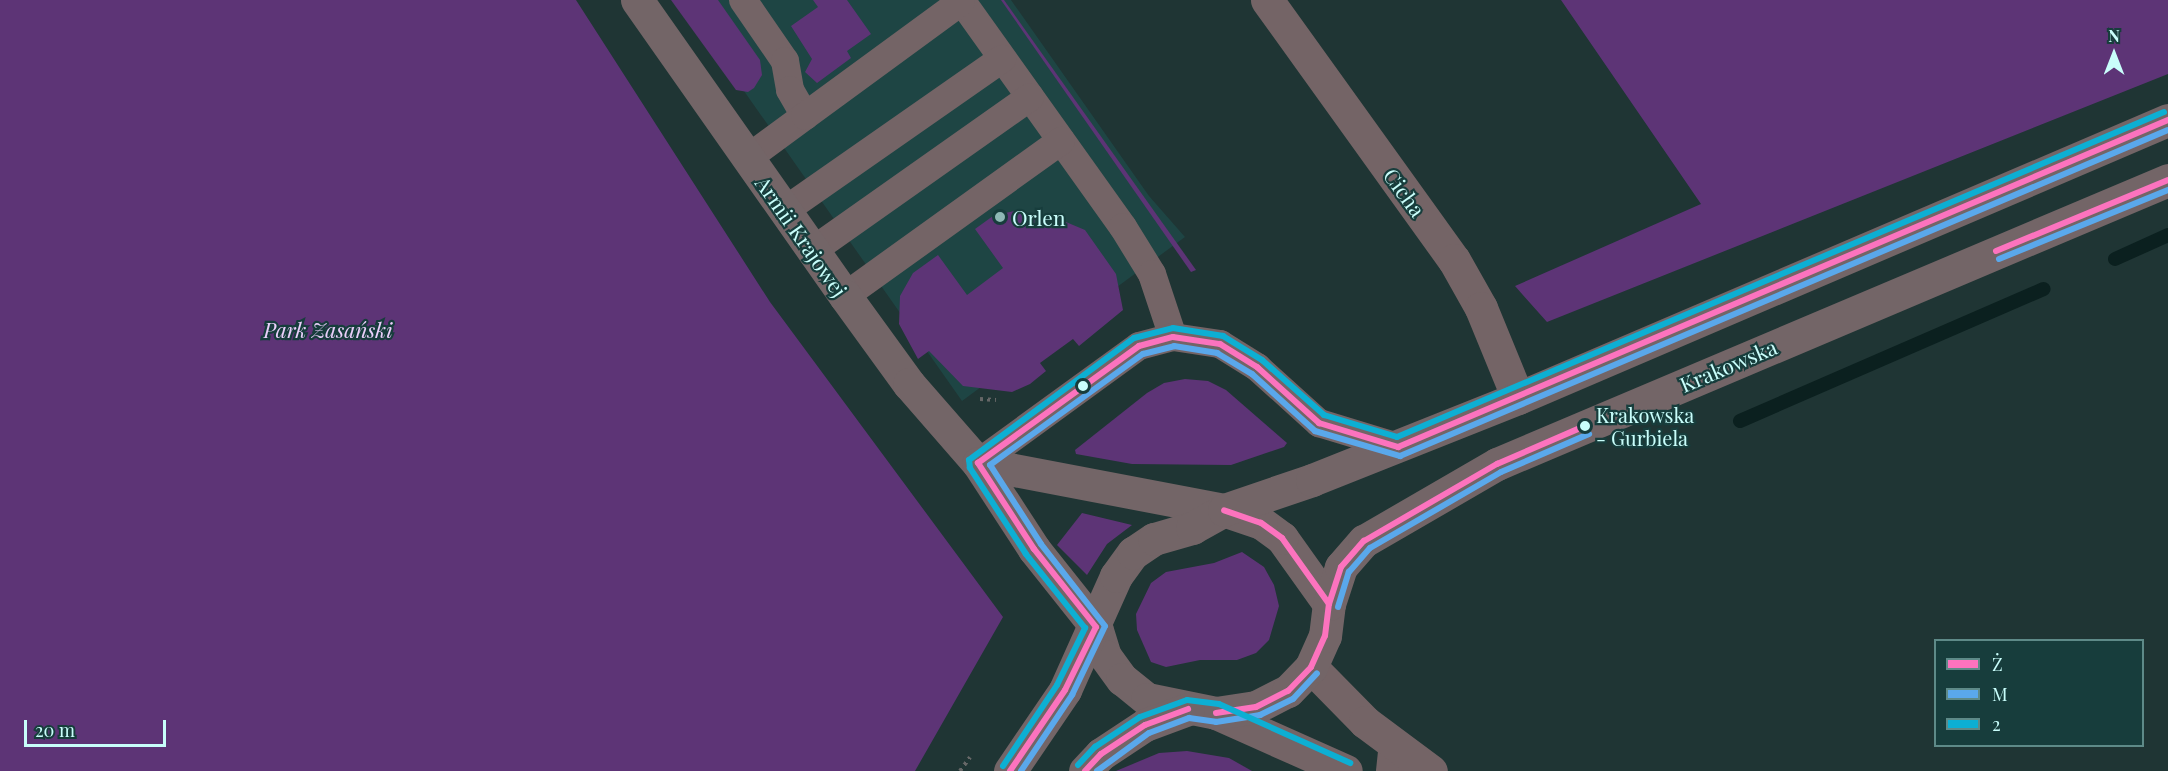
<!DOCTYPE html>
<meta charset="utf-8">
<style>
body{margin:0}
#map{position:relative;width:2168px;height:771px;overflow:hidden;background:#1f3534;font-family:"Playfair Display",serif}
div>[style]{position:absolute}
.built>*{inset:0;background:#1e4544}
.green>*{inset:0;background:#5d3476}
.stream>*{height:14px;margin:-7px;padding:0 7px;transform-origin:7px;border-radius:7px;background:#0b201f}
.path>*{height:4px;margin-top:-2px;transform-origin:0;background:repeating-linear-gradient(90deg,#666767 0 3px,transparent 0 7.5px)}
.lane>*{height:28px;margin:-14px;padding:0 14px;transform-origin:14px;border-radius:14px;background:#746466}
.street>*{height:33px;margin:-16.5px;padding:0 16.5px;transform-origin:16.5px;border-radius:16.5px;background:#746466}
.secondary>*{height:33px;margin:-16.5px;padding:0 16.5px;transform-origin:16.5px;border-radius:16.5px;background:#736567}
.bus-1>*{height:6px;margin:-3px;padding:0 3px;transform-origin:3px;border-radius:3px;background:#fc73be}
.bus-2>*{height:6px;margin:-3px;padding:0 3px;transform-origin:3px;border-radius:3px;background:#5aa8eb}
.bus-3>*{height:6px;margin:-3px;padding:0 3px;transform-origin:3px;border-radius:3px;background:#0dafd3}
.dots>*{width:16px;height:16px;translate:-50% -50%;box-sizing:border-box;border:3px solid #173d3c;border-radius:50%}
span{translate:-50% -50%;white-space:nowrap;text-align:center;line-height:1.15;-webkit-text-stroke:4.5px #173d3c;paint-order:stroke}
.bus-label{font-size:20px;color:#c9fefb}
.left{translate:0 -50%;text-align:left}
.street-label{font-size:21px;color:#c9fefb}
.poi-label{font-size:21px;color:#c9fefb}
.park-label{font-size:21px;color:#ecd0fc;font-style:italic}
.legend{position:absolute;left:1934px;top:639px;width:210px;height:108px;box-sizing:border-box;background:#173d3c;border:2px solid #5e8a88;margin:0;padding:8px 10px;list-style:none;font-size:18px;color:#c9fefb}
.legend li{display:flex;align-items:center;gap:12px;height:30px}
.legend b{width:30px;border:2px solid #5e8a88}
.north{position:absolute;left:2084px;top:24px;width:60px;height:60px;-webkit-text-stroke:4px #173d3c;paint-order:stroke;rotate:0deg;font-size:16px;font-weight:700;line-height:24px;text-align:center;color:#c9fefb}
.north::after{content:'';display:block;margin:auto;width:21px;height:27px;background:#c9fefb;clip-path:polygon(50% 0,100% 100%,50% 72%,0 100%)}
.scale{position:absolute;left:24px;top:720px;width:142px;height:27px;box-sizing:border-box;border:3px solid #c9fefb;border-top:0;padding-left:8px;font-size:18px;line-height:21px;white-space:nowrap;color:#c9fefb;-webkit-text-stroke:4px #173d3c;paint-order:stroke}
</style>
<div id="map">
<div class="built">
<i style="clip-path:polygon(680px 0,1011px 0,1149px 196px,1185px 237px,962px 401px)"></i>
</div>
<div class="green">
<i style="clip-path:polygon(0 0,576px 0,770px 302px,1003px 617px,915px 771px,0 771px)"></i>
<i style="clip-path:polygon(671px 0,718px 0,760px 60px,762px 75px,754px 88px,748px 92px,736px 90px)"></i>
<i style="clip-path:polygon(813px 0,847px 0,871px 34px,847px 51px,851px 58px,817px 83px,805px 72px,812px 59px,791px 26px,818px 7px)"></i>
<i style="clip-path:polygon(1001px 0,1004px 0,1196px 270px,1191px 272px)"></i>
<i style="clip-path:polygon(1561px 0,2168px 0,2168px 74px,1547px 322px,1515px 286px,1701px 204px)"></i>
<i style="clip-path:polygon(1014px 211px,1035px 214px,1034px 225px,1051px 227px,1054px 217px,1085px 230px,1116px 274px,1123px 310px,1079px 346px,1073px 339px,1040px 363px,1046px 371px,1030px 384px,1012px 392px,963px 386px,929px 351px,918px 359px,899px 324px,900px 296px,913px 273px,938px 255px,967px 295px,1003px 268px,975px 229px,993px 216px)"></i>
<i style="clip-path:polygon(1185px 379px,1208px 381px,1226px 390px,1287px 443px,1284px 447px,1231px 465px,1132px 464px,1076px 454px,1075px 450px,1147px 393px,1164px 383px)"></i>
<i style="clip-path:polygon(1082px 513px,1132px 525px,1107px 544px,1087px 575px,1057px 545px)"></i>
<i style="clip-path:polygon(1242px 552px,1264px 567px,1274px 585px,1279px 606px,1269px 640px,1256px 653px,1237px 660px,1200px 660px,1166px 667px,1151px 662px,1137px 630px,1136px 614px,1151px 583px,1166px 572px,1214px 563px)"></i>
<i style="clip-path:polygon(1187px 751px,1229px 758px,1252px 771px,1116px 771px,1159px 753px)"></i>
</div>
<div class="stream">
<i style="left:2115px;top:259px;width:58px;rotate:-24.4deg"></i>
<i style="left:1740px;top:421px;width:331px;rotate:-23.5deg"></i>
</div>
<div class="path">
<i style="left:980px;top:399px;width:16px;rotate:4deg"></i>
<i style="left:960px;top:771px;width:17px;rotate:-54deg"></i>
</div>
<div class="lane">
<i style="left:743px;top:0;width:74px;rotate:55.5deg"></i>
<i style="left:785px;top:61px;width:29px;rotate:80deg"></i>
<i style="left:790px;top:90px;width:30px;rotate:60deg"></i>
<i style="left:805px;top:116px;width:71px;rotate:143.6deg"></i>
<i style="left:961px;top:0;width:279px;rotate:54.5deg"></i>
<i style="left:1123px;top:227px;width:55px;rotate:58.3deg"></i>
<i style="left:1152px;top:274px;width:66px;rotate:71.6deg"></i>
<i style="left:805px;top:116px;width:193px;rotate:-36.2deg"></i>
<i style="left:784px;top:211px;width:266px;rotate:-34.9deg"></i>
<i style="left:812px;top:251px;width:267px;rotate:-35.2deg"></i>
<i style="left:845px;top:296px;width:266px;rotate:-35.7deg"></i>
<i style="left:978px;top:463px;width:199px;rotate:-36deg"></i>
<i style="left:1139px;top:346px;width:35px;rotate:-15deg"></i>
<i style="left:1173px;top:337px;width:48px;rotate:8.5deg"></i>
<i style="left:1220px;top:344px;width:44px;rotate:31.9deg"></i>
<i style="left:1257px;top:367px;width:84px;rotate:42.1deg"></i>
<i style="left:1319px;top:423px;width:83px;rotate:16.9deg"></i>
<i style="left:1390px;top:771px;width:27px;rotate:-84deg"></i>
</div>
<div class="street">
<i style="left:1267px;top:0;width:320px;rotate:54.3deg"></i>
<i style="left:1454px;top:260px;width:55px;rotate:60.6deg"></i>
<i style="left:1481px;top:308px;width:97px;rotate:67.7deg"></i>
<i style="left:1311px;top:667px;width:77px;rotate:45.5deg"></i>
<i style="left:1365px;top:722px;width:82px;rotate:36.6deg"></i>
<i style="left:1216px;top:713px;width:142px;rotate:24deg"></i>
</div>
<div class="secondary">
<i style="left:637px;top:0;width:362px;rotate:54.9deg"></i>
<i style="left:845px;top:296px;width:109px;rotate:54deg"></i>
<i style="left:909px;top:384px;width:105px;rotate:48.9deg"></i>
<i style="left:978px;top:463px;width:103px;rotate:56.9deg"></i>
<i style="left:1034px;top:549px;width:100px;rotate:51.5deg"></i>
<i style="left:1096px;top:627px;width:30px;rotate:73deg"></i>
<i style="left:1105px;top:656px;width:29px;rotate:54deg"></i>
<i style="left:1122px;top:679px;width:32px;rotate:39deg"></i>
<i style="left:1147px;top:699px;width:70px;rotate:11.5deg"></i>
<i style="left:1216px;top:713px;width:40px;rotate:-8.5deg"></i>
<i style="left:1256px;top:707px;width:36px;rotate:-27deg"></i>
<i style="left:1288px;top:691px;width:33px;rotate:-46deg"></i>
<i style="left:1311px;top:667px;width:34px;rotate:-66deg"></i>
<i style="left:1325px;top:636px;width:32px;rotate:-83deg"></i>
<i style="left:1329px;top:604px;width:81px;rotate:-125.5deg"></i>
<i style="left:1282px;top:538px;width:26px;rotate:-144deg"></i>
<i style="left:1261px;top:523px;width:39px;rotate:-161deg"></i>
<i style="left:1224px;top:510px;width:250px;rotate:-169.2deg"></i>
<i style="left:1329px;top:604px;width:39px;rotate:-72deg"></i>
<i style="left:1341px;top:567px;width:35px;rotate:-49deg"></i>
<i style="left:1364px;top:541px;width:154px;rotate:-30.1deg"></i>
<i style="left:1497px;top:464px;width:729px;rotate:-22.94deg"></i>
<i style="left:1010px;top:771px;width:98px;rotate:-55.8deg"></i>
<i style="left:1065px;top:690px;width:125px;rotate:-65.9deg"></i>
<i style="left:1116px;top:576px;width:29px;rotate:-54deg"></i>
<i style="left:1133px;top:553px;width:25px;rotate:-34deg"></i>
<i style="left:1154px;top:539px;width:40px;rotate:-16deg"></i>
<i style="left:1192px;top:528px;width:37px;rotate:-29deg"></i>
<i style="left:1224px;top:510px;width:93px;rotate:-18.8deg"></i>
<i style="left:1312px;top:480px;width:222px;rotate:-21.7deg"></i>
<i style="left:1518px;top:398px;width:707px;rotate:-23.16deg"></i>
<i style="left:1085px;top:771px;width:23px;rotate:-47deg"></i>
<i style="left:1101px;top:754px;width:53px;rotate:-33.4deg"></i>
<i style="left:1145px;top:725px;width:46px;rotate:-20.4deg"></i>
</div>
<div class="bus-1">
<i style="left:1996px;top:251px;width:186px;rotate:-22.4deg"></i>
<i style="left:1329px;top:604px;width:39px;rotate:-72deg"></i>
<i style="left:1341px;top:567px;width:35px;rotate:-49deg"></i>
<i style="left:1364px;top:541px;width:154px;rotate:-30.1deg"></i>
<i style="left:1497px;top:464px;width:96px;rotate:-23.4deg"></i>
<i style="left:1216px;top:713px;width:40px;rotate:-8.5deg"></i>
<i style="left:1256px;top:707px;width:36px;rotate:-27deg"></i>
<i style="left:1288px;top:691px;width:33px;rotate:-46deg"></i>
<i style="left:1311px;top:667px;width:34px;rotate:-66deg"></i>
<i style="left:1325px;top:636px;width:32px;rotate:-83deg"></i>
<i style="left:1329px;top:604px;width:81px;rotate:-125.5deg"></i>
<i style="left:1282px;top:538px;width:26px;rotate:-144deg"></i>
<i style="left:1261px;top:523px;width:39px;rotate:-161deg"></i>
<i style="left:1010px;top:771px;width:98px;rotate:-55.8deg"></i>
<i style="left:1065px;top:690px;width:70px;rotate:-63.8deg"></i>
<i style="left:1096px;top:627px;width:100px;rotate:-128.5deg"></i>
<i style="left:1034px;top:549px;width:103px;rotate:-123.1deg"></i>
<i style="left:978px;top:463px;width:199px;rotate:-36deg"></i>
<i style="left:1139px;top:346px;width:35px;rotate:-15deg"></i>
<i style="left:1173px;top:337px;width:48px;rotate:8.5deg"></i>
<i style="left:1220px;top:344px;width:44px;rotate:31.9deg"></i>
<i style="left:1257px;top:367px;width:84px;rotate:42.1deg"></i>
<i style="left:1319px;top:423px;width:83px;rotate:16.9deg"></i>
<i style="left:1398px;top:447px;width:837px;rotate:-23.01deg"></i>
<i style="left:1085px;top:771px;width:23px;rotate:-47deg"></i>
<i style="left:1101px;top:754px;width:53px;rotate:-33.4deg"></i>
<i style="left:1145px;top:725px;width:46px;rotate:-20.4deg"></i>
</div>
<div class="bus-2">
<i style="left:1999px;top:259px;width:183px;rotate:-22.2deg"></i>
<i style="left:1338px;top:607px;width:37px;rotate:-73deg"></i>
<i style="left:1349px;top:572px;width:32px;rotate:-49deg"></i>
<i style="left:1370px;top:548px;width:151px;rotate:-30.1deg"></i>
<i style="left:1501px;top:472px;width:96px;rotate:-23.4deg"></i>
<i style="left:1021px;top:771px;width:92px;rotate:-56.1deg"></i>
<i style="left:1072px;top:695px;width:76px;rotate:-64.4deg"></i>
<i style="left:1105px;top:626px;width:104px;rotate:-128deg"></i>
<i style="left:1041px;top:544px;width:94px;rotate:-122.8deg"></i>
<i style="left:990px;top:465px;width:189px;rotate:-36deg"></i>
<i style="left:1143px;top:354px;width:32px;rotate:-14deg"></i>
<i style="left:1174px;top:346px;width:44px;rotate:9.2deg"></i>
<i style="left:1217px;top:353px;width:41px;rotate:31deg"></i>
<i style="left:1252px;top:374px;width:85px;rotate:42.1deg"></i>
<i style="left:1315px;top:431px;width:89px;rotate:16.4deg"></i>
<i style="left:1400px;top:456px;width:834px;rotate:-23deg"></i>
<i style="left:1097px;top:771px;width:64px;rotate:-36.2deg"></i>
<i style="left:1149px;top:733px;width:43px;rotate:-20.6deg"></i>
<i style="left:1189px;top:718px;width:27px;rotate:8deg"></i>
<i style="left:1216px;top:722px;width:45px;rotate:-9deg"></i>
<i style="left:1260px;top:715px;width:37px;rotate:-26deg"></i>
<i style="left:1293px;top:699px;width:35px;rotate:-47deg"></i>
</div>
<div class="bus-3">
<i style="left:1078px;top:765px;width:25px;rotate:-47deg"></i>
<i style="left:1095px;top:747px;width:54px;rotate:-33.7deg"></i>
<i style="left:1140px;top:717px;width:50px;rotate:-19.9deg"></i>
<i style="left:1187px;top:700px;width:32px;rotate:7deg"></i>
<i style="left:1219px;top:704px;width:144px;rotate:24.2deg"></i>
<i style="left:1003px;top:766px;width:97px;rotate:-56.3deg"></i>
<i style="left:1057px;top:685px;width:64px;rotate:-63.8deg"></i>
<i style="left:1085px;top:628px;width:95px;rotate:-128.6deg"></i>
<i style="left:1026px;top:554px;width:103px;rotate:-123.1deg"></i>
<i style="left:970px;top:468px;width:8px;rotate:-97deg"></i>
<i style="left:969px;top:460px;width:205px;rotate:-36.5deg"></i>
<i style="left:1134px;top:338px;width:40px;rotate:-14.4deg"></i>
<i style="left:1173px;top:328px;width:51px;rotate:9.1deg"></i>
<i style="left:1223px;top:336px;width:46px;rotate:31.6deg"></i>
<i style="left:1262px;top:360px;width:83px;rotate:41.6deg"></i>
<i style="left:1324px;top:415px;width:76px;rotate:16.8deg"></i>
<i style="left:1397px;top:437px;width:833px;rotate:-22.96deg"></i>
</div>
<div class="dots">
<i style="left:1000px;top:217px;background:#8eb8b5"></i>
<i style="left:1083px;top:386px;background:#c9fefb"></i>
<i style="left:1585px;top:426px;background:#c9fefb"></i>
</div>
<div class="bus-label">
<span class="left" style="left:1596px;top:426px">Krakowska<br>- Gurbiela</span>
</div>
<div class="street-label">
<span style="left:1405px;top:192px;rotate:54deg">Cicha</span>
<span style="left:802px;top:236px;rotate:55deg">Armii Krajowej</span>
<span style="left:1728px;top:365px;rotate:-23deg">Krakowska</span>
</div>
<div class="poi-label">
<span class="left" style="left:1012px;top:217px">Orlen</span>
</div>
<div class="park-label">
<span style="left:328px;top:329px">Park Zasański</span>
</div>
<ul class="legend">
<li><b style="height:8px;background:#fc73be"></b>Ż</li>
<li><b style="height:8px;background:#5aa8eb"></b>M</li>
<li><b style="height:8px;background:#0dafd3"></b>2</li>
</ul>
<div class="north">N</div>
<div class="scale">20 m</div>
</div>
